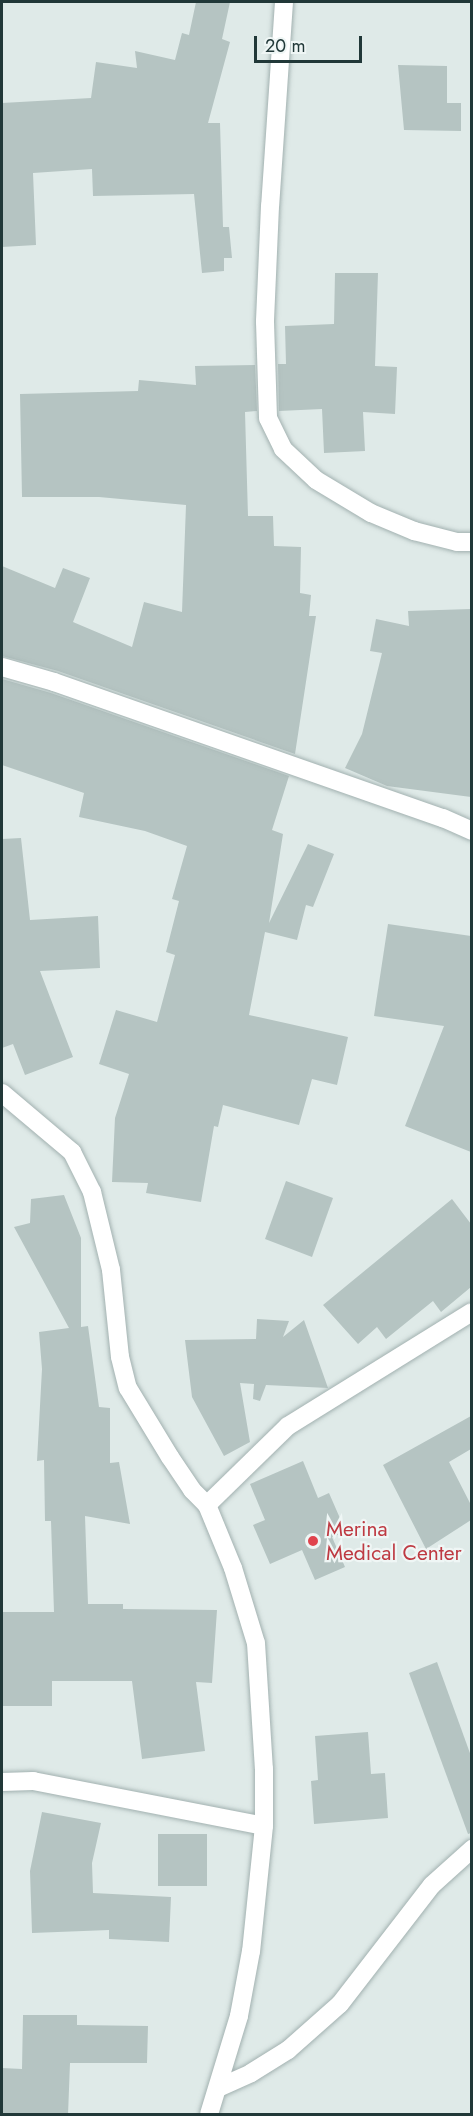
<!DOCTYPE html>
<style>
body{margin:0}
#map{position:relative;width:473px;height:2116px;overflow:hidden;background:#dfeae8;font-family:Jost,sans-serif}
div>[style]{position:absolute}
.building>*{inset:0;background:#b5c4c2}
.roads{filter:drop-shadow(0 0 2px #a2b1b0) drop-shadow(0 0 2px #a2b1b0)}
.street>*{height:18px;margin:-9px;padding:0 9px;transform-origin:9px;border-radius:9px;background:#fff}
.dots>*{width:16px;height:16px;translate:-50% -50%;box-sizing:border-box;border:3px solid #eff6f5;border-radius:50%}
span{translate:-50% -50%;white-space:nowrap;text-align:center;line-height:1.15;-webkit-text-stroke:4.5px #eff6f5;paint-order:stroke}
.health-label{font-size:21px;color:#be3a42}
.left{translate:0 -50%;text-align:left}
.frame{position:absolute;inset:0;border:3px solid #213838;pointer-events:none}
.scale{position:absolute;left:254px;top:36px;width:108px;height:27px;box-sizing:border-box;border:3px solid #213838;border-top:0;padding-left:8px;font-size:18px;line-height:21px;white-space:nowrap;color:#213838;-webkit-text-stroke:4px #eff6f5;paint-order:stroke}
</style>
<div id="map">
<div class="building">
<i style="clip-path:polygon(196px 2px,230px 2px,222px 39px,230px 42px,208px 123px,220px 123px,223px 227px,229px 227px,232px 258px,224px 258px,224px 271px,202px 273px,194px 194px,93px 196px,92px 169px,33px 173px,36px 245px,2px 247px,2px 103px,91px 98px,96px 62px,137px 68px,135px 51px,175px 60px,182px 33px,189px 35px)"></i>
<i style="clip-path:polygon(398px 65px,447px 66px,447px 103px,461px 103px,461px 131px,404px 130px)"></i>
<i style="clip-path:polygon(335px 273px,378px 273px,375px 366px,397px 367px,395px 414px,363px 412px,365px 451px,324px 453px,322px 409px,279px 411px,278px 364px,286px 364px,285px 326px,334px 324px)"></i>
<i style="clip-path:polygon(255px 365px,257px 411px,245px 412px,248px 516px,273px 516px,274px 546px,301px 547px,300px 593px,311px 595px,309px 616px,316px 616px,295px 754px,58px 671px,2px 656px,2px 566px,55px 588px,63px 568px,90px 578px,73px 622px,132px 647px,144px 602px,182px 612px,186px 505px,99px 497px,22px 497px,20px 394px,138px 391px,139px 380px,196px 385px,195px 366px)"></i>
<i style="clip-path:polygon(471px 609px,471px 797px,387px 786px,345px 768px,362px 734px,382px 653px,370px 651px,376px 619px,409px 626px,408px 611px)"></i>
<i style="clip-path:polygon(2px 679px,51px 693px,289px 776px,272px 830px,283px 834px,269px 923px,308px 844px,334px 854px,313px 907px,306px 905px,297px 940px,265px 932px,249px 1015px,348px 1037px,337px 1085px,312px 1079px,299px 1125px,223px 1105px,218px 1127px,214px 1126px,201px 1202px,146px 1193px,148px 1183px,112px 1182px,115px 1118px,129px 1074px,99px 1064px,116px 1010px,157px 1022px,175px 955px,166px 952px,179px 901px,172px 899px,187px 846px,145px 831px,79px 817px,84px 793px,2px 765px)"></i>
<i style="clip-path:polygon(21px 838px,30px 920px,98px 916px,100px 968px,40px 971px,73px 1057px,25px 1075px,13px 1044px,2px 1048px,2px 839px)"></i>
<i style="clip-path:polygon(388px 924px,471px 936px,471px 1152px,405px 1126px,444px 1026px,374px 1016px)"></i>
<i style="clip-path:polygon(286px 1181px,333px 1198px,312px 1257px,265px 1239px)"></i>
<i style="clip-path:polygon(64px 1195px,81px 1238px,81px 1327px,88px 1326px,99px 1407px,110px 1408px,110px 1463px,119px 1462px,130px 1524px,85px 1516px,88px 1604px,123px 1604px,123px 1609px,217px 1610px,212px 1683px,196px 1682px,205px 1751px,142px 1759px,132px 1681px,52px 1681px,52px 1706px,2px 1706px,2px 1612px,54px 1612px,51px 1521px,45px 1521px,44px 1460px,37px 1461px,42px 1369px,39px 1332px,69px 1328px,14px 1227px,30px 1223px,31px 1199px)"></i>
<i style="clip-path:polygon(452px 1199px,471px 1224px,471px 1287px,441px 1312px,433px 1301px,386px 1339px,377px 1327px,358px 1344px,323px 1305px)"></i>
<i style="clip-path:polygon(257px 1319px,289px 1321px,283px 1337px,304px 1320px,328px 1388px,266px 1385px,260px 1401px,253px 1399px,254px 1384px,240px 1383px,250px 1442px,224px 1456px,192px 1397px,185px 1340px,256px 1339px)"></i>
<i style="clip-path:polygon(471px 1416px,471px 1449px,449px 1462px,471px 1505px,471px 1520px,426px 1549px,383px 1465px)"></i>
<i style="clip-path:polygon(303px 1461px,318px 1498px,329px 1493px,346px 1532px,332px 1537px,345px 1567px,315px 1580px,302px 1550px,270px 1564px,253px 1525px,265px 1520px,250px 1484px)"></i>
<i style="clip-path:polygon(437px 1662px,471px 1756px,471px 1833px,468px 1834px,409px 1673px)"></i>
<i style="clip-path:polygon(368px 1732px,371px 1774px,385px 1773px,388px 1818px,314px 1824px,311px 1781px,318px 1780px,315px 1736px)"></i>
<i style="clip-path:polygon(42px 1812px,101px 1823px,92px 1863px,93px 1893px,171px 1897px,169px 1942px,109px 1939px,109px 1930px,32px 1933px,30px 1871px)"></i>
<i style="clip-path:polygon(158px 1834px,207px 1834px,207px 1886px,158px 1886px)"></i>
<i style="clip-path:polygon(23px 2015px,77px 2015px,77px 2025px,148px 2026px,147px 2063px,70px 2063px,68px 2115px,2px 2115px,2px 2068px,22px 2069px)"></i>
</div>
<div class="roads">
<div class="street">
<i style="left:284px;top:2px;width:204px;rotate:93.9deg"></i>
<i style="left:270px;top:206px;width:116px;rotate:92.5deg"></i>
<i style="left:265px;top:322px;width:96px;rotate:88.2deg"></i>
<i style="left:268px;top:418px;width:34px;rotate:64deg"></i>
<i style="left:283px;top:449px;width:45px;rotate:43.2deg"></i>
<i style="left:316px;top:480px;width:64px;rotate:31deg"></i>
<i style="left:371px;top:513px;width:47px;rotate:22.7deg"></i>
<i style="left:414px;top:531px;width:44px;rotate:14.3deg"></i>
<i style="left:457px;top:542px;width:15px"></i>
<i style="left:2px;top:667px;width:54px;rotate:16.1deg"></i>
<i style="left:54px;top:682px;width:412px;rotate:19.3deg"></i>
<i style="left:443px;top:818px;width:32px;rotate:24deg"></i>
<i style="left:2px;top:1093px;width:92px;rotate:40.1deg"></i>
<i style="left:72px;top:1152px;width:45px;rotate:63.4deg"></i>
<i style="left:92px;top:1192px;width:80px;rotate:76.3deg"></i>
<i style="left:111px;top:1270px;width:87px;rotate:84.1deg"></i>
<i style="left:120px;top:1357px;width:32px;rotate:76deg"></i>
<i style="left:128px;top:1388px;width:81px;rotate:58.7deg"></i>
<i style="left:170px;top:1457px;width:40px;rotate:56deg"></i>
<i style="left:192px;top:1490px;width:21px;rotate:45deg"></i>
<i style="left:207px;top:1505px;width:68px;rotate:67.6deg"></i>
<i style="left:233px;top:1568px;width:78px;rotate:73deg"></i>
<i style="left:256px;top:1643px;width:126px;rotate:86.4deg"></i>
<i style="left:264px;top:1769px;width:57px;rotate:90deg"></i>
<i style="left:264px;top:1826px;width:126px;rotate:95.9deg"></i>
<i style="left:251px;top:1951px;width:66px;rotate:100.5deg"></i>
<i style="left:239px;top:2016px;width:102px;rotate:107deg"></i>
<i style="left:207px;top:1505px;width:113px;rotate:-44.3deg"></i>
<i style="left:288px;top:1426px;width:216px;rotate:-31.8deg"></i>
<i style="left:2px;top:1782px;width:31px;rotate:-2deg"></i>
<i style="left:33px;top:1781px;width:235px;rotate:11deg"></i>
<i style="left:218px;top:2088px;width:36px;rotate:-24deg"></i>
<i style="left:251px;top:2073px;width:44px;rotate:-31.9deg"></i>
<i style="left:288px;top:2050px;width:69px;rotate:-41.5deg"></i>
<i style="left:340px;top:2004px;width:150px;rotate:-52.3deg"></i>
<i style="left:432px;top:1885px;width:54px;rotate:-42deg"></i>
</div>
</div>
<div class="dots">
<i style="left:313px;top:1541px;background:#e0444e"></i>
</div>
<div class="health-label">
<span class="left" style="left:326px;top:1541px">Merina<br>Medical Center</span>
</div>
<div class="frame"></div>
<div class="scale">20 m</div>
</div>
